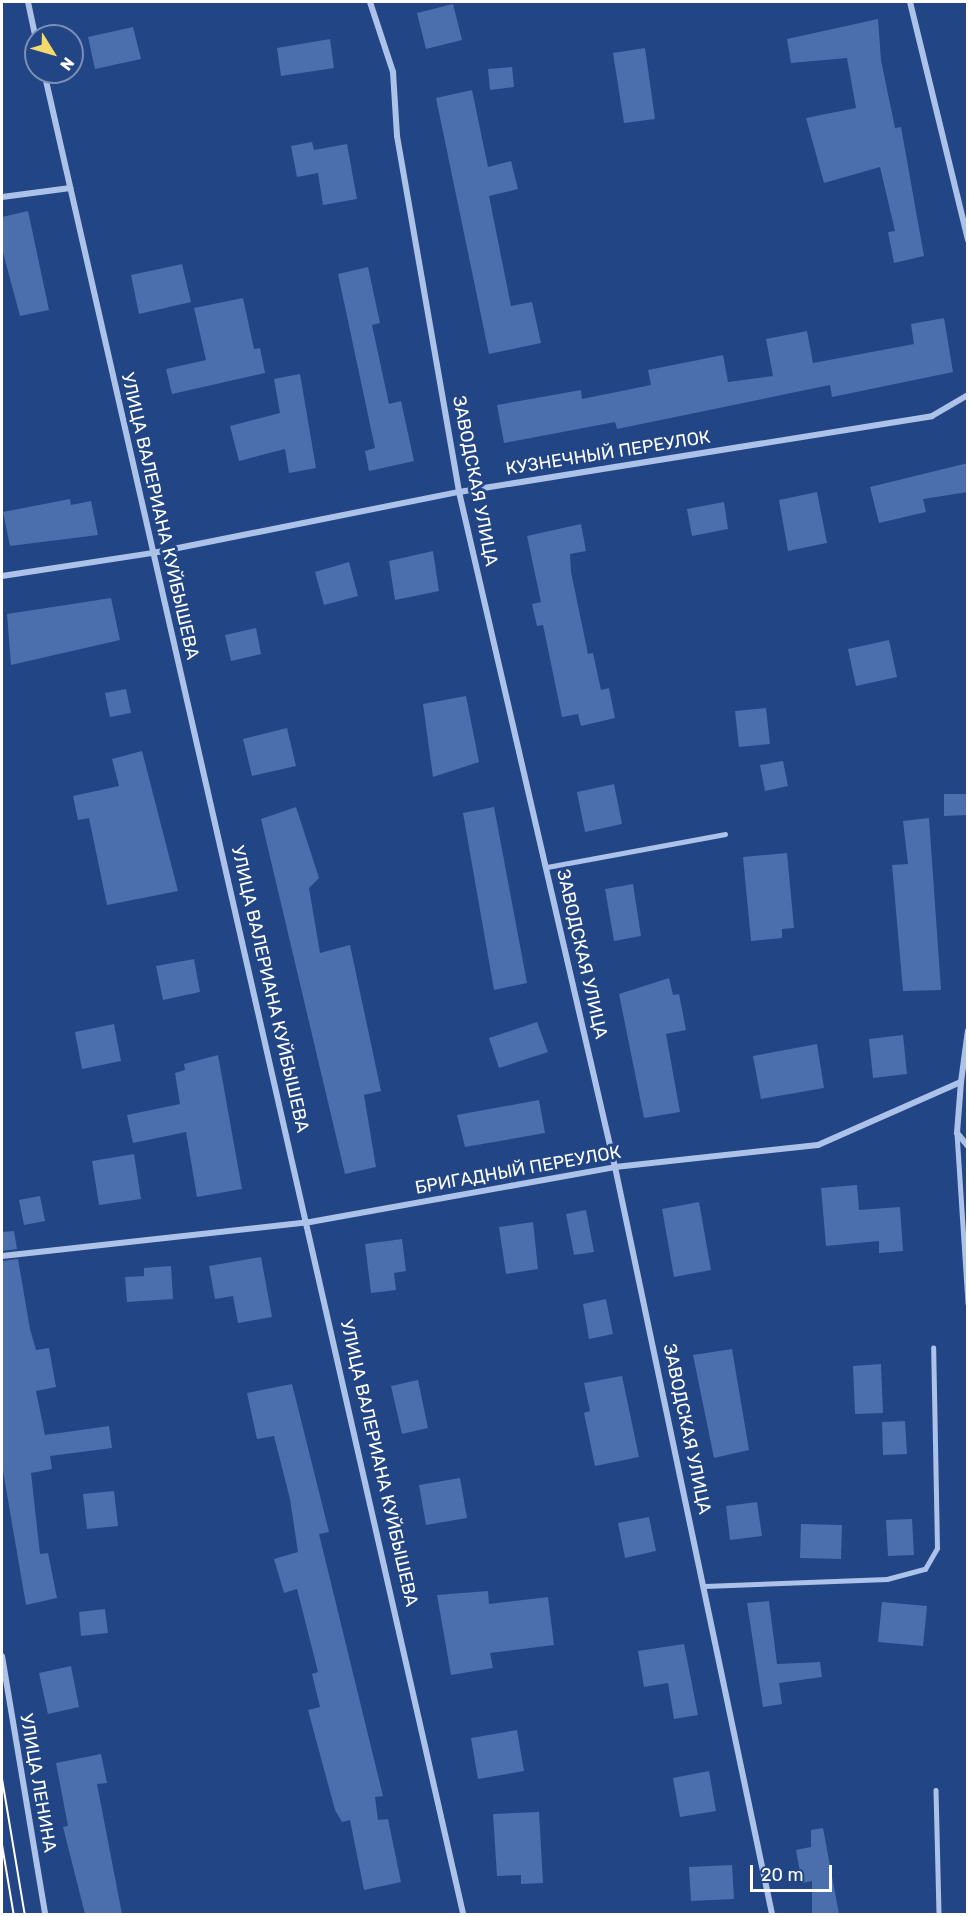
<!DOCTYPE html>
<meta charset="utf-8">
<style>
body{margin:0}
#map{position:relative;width:969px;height:1916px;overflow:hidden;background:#224585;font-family:Rubik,sans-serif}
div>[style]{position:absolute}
.building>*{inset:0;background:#4b6ead}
.service>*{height:4.5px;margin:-2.25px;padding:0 2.25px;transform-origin:2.25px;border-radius:2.25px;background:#acc2e9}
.minor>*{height:6px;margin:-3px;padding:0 3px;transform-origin:3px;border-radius:3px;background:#acc2e9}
.tram>*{height:1.5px;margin:-0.75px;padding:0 0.75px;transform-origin:0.75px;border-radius:0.75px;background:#fff}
span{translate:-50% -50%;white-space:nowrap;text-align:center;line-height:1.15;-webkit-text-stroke:6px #224585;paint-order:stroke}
.street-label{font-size:18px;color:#fff}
.frame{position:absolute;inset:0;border:3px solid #fff;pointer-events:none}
.north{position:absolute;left:24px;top:24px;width:60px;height:60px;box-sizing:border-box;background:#224585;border:2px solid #7a8fb6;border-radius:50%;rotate:127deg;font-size:16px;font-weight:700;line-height:24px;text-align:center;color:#fff}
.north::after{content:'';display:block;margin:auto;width:21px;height:27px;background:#f4d96e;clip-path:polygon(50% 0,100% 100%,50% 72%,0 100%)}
.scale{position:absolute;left:750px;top:1865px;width:82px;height:27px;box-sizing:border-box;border:3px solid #fff;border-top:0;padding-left:8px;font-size:18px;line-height:21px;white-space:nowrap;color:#fff;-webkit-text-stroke:4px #224585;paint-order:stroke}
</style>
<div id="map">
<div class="building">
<i style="clip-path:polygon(453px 4px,462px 40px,426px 49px,417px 13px)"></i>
<i style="clip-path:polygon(878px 19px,881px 60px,895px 128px,901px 127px,924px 256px,894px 263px,888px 232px,895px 231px,880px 167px,824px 183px,806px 118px,856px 108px,847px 58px,791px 63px,787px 39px)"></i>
<i style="clip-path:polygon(133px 27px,141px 59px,95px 69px,88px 37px)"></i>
<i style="clip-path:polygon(330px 39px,334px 68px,281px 76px,277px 48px)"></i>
<i style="clip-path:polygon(645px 48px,655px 119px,624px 123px,613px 53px)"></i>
<i style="clip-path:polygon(512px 67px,514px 87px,490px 90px,488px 69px)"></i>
<i style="clip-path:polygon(472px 90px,488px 167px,511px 161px,518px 189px,489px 196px,511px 306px,532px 302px,541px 343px,489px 354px,436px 98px)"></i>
<i style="clip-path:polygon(312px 142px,314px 150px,347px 144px,357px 199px,323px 205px,318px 173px,297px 177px,291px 146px)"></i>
<i style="clip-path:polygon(28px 211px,49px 310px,20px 316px,2px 249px,2px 217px)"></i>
<i style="clip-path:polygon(182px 264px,191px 302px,139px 314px,131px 275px)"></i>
<i style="clip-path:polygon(368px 267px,380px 323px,372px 325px,389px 404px,401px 401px,414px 461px,369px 471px,365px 451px,375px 448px,338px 274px)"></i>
<i style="clip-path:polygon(243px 298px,254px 349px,260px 348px,265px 373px,172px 394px,166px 369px,206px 360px,194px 308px)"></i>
<i style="clip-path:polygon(944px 318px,953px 372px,832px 397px,830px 385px,617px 429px,615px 422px,504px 443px,497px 405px,581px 390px,582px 399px,651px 385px,648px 370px,723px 355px,728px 382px,773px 376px,766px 339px,807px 331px,813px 363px,914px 344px,911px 324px)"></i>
<i style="clip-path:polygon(300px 374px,316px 468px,289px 473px,285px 449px,239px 461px,230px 426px,280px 413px,274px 379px)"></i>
<i style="clip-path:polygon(968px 463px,968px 492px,923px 499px,926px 512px,879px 523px,870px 487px)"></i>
<i style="clip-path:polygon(817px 492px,827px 543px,788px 551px,779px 500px)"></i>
<i style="clip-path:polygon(70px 499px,71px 505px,91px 501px,98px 535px,10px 546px,3px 512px)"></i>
<i style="clip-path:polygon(724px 502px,728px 529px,692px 536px,687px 509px)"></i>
<i style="clip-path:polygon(581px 524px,586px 551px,570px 554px,571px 572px,588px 654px,593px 653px,601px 690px,609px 688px,615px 718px,581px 726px,578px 714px,562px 717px,543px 625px,537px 626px,532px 604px,541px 602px,527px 536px)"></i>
<i style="clip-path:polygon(433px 551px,439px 591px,395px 600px,389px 561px)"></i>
<i style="clip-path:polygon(349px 562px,358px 596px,324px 605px,315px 572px)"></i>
<i style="clip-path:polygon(111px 598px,120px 640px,11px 665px,7px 614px)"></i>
<i style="clip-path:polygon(256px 628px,261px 654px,231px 661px,225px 635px)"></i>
<i style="clip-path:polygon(889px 640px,897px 677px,856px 686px,848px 649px)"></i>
<i style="clip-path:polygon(126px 689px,131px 713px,110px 717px,105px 693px)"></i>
<i style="clip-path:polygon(466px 696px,479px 762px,433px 777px,423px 704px)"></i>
<i style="clip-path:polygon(766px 708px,770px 744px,739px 747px,735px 711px)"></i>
<i style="clip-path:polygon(287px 728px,296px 766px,252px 776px,243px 739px)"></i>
<i style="clip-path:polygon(142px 751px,178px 891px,107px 905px,89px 818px,78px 820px,73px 796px,119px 786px,112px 759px)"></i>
<i style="clip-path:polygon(783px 761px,788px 786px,765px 791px,760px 765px)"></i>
<i style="clip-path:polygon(614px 784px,622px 824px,585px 832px,577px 792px)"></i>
<i style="clip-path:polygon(944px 794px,968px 794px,968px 815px,944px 816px)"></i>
<i style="clip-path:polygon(296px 807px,319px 878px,309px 888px,320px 953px,350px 945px,381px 1091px,364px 1095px,376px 1167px,345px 1174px,261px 819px)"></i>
<i style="clip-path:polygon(494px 807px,527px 983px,494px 990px,463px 813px)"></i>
<i style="clip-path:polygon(929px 818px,941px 990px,903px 991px,892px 865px,908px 864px,903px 821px)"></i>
<i style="clip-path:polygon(787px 853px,794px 928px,782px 929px,782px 938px,751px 941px,743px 857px)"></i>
<i style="clip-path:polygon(633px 884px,641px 936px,614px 941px,605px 889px)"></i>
<i style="clip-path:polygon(194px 959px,200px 992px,163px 1000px,156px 966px)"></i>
<i style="clip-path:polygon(669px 978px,673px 995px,679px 994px,686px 1030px,666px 1034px,680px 1112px,644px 1118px,619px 994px)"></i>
<i style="clip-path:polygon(537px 1022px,548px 1052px,499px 1068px,489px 1038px)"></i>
<i style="clip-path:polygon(114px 1024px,121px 1061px,82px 1069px,75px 1032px)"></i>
<i style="clip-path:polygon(903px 1035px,907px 1074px,873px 1078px,869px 1039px)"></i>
<i style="clip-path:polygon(817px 1044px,824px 1088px,761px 1099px,753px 1056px)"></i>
<i style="clip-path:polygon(218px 1055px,242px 1189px,197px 1197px,186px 1132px,133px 1143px,127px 1115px,180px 1104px,175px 1073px,185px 1070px,184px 1064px)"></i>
<i style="clip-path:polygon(539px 1100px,545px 1133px,465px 1147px,457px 1115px)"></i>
<i style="clip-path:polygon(134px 1154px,141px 1199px,99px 1205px,92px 1161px)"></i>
<i style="clip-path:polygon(857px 1185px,859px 1210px,900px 1207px,903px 1251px,879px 1253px,879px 1241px,826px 1246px,821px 1188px)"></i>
<i style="clip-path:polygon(40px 1196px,45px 1221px,24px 1225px,19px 1200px)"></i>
<i style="clip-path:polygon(699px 1202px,711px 1270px,674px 1277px,662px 1209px)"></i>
<i style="clip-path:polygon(586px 1210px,594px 1252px,574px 1255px,566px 1214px)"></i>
<i style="clip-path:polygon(533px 1222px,538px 1269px,506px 1274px,499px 1227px)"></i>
<i style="clip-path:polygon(14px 1231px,17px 1249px,2px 1251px,2px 1232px)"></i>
<i style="clip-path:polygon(402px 1239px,406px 1271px,394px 1273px,396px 1290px,371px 1293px,365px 1244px)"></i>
<i style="clip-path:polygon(261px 1257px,272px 1317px,238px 1323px,233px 1296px,215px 1299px,209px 1266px)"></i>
<i style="clip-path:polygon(18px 1259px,30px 1329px,36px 1350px,49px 1348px,56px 1387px,36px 1391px,45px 1435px,109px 1426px,112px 1448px,50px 1456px,52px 1469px,31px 1473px,40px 1554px,48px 1553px,57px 1598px,26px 1605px,2px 1465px,2px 1261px)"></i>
<i style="clip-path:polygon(171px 1266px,173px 1299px,127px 1302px,125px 1277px,144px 1276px,144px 1268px)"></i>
<i style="clip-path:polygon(606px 1299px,613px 1334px,589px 1339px,583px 1304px)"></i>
<i style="clip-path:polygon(732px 1349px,749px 1450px,714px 1458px,693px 1355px)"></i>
<i style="clip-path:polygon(881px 1364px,883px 1413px,855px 1414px,853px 1366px)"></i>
<i style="clip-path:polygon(622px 1376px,639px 1457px,595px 1466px,584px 1413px,590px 1411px,584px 1383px)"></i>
<i style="clip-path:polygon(418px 1380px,428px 1428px,402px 1434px,391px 1386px)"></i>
<i style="clip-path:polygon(292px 1384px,329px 1532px,319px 1534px,383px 1796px,375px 1797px,378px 1820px,388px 1819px,401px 1882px,364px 1890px,350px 1820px,342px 1822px,335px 1810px,308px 1710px,320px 1707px,312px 1674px,318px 1672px,297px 1589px,284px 1593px,274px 1559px,298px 1552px,290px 1499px,274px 1436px,257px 1439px,247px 1393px)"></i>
<i style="clip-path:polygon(905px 1421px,907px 1454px,883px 1455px,882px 1422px)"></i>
<i style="clip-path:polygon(460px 1478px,467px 1518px,426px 1525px,419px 1485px)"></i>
<i style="clip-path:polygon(114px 1491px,118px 1526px,87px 1529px,83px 1494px)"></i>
<i style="clip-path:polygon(757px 1502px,762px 1536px,730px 1540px,726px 1506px)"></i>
<i style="clip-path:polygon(649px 1517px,656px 1551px,625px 1558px,618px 1523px)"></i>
<i style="clip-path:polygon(912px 1519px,914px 1555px,888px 1556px,886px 1520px)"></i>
<i style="clip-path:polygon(801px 1524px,842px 1525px,841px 1559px,800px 1558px)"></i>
<i style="clip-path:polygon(488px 1591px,489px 1604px,548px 1597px,554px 1645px,490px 1653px,493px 1668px,451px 1675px,437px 1595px)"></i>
<i style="clip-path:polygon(769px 1601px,777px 1664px,820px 1662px,822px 1677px,779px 1683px,782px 1704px,763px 1707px,747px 1603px)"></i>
<i style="clip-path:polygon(882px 1602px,927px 1606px,923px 1646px,878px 1642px)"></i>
<i style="clip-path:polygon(105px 1609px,108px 1633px,81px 1636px,79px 1612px)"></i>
<i style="clip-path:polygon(684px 1644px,698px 1715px,674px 1719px,668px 1683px,644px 1687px,638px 1651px)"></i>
<i style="clip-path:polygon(71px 1666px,79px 1707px,48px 1714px,39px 1673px)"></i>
<i style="clip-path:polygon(517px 1730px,524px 1771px,478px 1779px,471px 1738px)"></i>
<i style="clip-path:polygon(101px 1754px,107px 1783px,97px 1784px,122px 1914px,85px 1914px,63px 1827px,68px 1826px,56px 1763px)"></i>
<i style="clip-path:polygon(709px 1771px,716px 1811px,680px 1817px,673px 1778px)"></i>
<i style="clip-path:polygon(539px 1812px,543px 1883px,521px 1884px,521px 1875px,497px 1876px,493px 1814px)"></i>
<i style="clip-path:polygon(823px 1828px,839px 1914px,812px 1914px,812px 1881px,802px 1883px,796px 1850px,811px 1847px,811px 1830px)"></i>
<i style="clip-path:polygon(732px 1865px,734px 1899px,691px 1901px,689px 1867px)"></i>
</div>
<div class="service">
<i style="left:547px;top:867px;width:181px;rotate:-10.5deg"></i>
<i style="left:957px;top:1133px;width:171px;rotate:86.3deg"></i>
<i style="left:705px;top:1586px;width:182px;rotate:-2.2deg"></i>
<i style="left:887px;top:1579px;width:39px;rotate:-15deg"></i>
<i style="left:925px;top:1569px;width:24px;rotate:-60deg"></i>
<i style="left:937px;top:1548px;width:200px;rotate:-91.1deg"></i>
<i style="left:936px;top:1790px;width:124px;rotate:88.6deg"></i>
</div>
<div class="minor">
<i style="left:28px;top:2px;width:38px;rotate:78deg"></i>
<i style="left:370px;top:2px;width:74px;rotate:71.8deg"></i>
<i style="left:393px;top:72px;width:64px;rotate:86.4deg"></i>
<i style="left:397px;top:136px;width:361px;rotate:80.1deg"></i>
<i style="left:459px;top:492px;width:693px;rotate:76.99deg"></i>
<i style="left:615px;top:1167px;width:763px;rotate:78.13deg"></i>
<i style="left:910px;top:2px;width:245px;rotate:76.3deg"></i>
<i style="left:44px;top:72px;width:1889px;rotate:77.18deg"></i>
<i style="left:2px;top:197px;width:69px;rotate:-7.5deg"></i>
<i style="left:2px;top:576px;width:153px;rotate:-8.7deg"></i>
<i style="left:153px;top:553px;width:312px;rotate:-11.3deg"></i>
<i style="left:459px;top:492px;width:479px;rotate:-9.1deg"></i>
<i style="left:932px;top:416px;width:42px;rotate:-30.3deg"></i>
<i style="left:961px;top:1082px;width:52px;rotate:-82.3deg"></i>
<i style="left:2px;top:1256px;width:310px;rotate:-6.3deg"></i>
<i style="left:310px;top:1222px;width:310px;rotate:-10.2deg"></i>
<i style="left:615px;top:1167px;width:204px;rotate:-6.2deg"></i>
<i style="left:818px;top:1145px;width:156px;rotate:-23.8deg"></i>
<i style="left:961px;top:1082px;width:51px;rotate:94.5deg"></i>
<i style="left:957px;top:1133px;width:17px;rotate:50deg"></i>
<i style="left:2px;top:1656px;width:262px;rotate:80.5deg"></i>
</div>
<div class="tram">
<i style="left:2px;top:1776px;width:140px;rotate:80.5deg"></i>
<i style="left:2px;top:1842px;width:73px;rotate:80.5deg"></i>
</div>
<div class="street-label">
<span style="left:608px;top:453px;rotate:-9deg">КУЗНЕЧНЫЙ ПЕРЕУЛОК</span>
<span style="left:475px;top:481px;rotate:79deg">ЗАВОДСКАЯ УЛИЦА</span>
<span style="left:160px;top:516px;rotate:77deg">УЛИЦА ВАЛЕРИАНА КУЙБЫШЕВА</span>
<span style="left:582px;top:954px;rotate:77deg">ЗАВОДСКАЯ УЛИЦА</span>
<span style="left:270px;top:989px;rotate:77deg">УЛИЦА ВАЛЕРИАНА КУЙБЫШЕВА</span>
<span style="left:518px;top:1170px;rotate:-10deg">БРИГАДНЫЙ ПЕРЕУЛОК</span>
<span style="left:687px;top:1429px;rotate:78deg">ЗАВОДСКАЯ УЛИЦА</span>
<span style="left:379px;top:1463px;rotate:77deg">УЛИЦА ВАЛЕРИАНА КУЙБЫШЕВА</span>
<span style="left:38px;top:1783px;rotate:80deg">УЛИЦА ЛЕНИНА</span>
</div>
<div class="frame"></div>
<div class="north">N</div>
<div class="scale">20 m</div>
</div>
